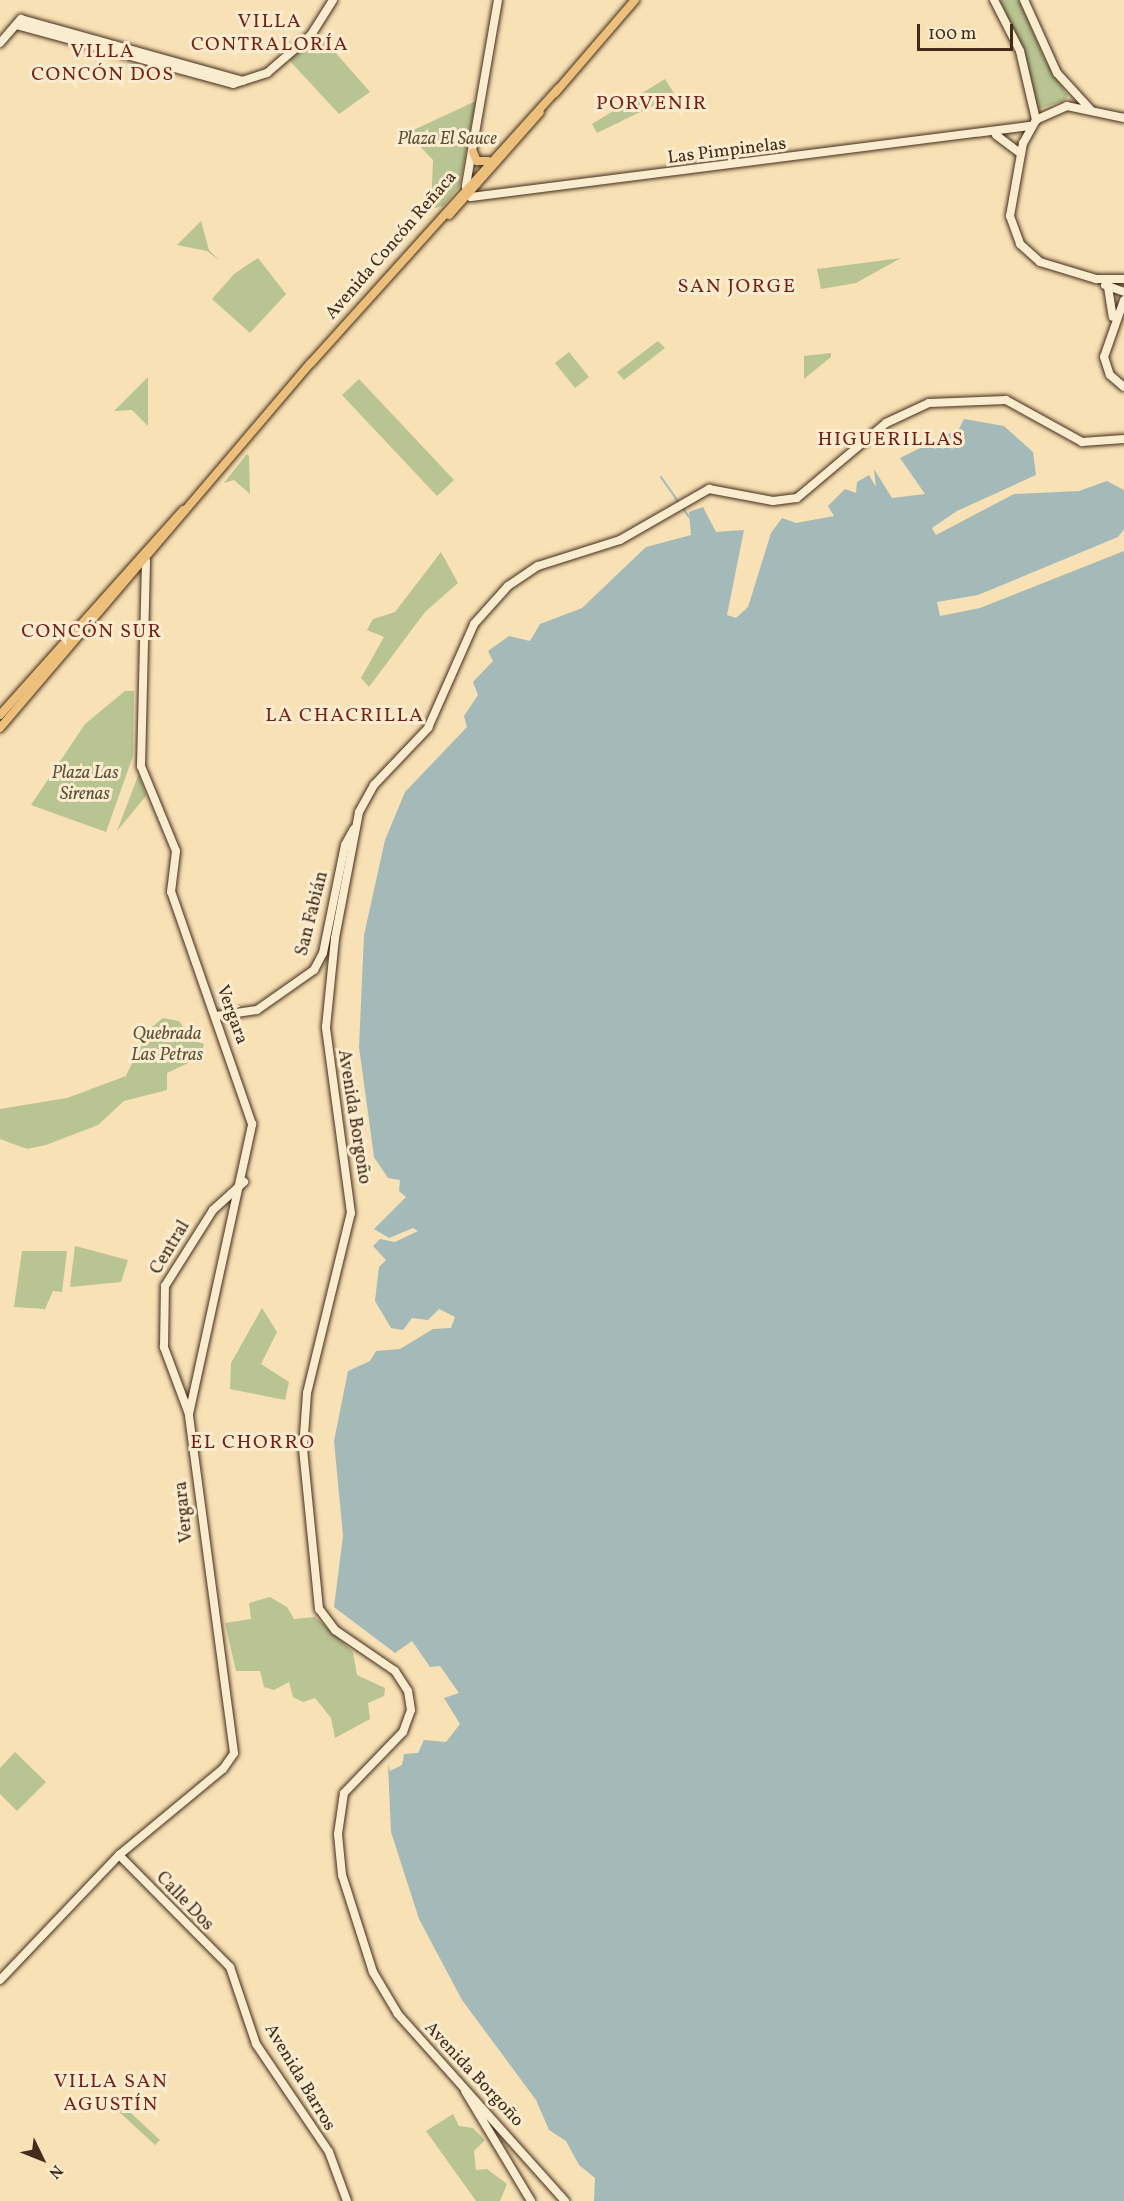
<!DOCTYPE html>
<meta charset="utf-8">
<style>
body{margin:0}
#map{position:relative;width:1124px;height:2201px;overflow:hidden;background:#f8e1b5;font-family:Vollkorn,serif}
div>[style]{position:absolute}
.green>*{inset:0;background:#b8c492}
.water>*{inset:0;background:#a3bab9}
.stream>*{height:2px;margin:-1px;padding:0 1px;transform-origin:1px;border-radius:1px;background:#a3bab9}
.roads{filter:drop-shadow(0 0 2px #432c1a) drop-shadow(0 0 2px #432c1a)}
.secondary>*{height:8px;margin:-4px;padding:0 4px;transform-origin:4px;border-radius:4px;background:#faeccf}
.primary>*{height:8px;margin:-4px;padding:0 4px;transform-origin:4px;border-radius:4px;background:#ecc07a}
span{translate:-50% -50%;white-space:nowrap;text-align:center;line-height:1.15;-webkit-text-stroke:6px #faeccf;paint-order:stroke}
.park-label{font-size:18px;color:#605238;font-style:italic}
.street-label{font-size:18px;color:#432c1a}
.neighbourhood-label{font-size:20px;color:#7a1f14;letter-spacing:1.5px}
.north{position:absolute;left:12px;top:2129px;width:60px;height:60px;-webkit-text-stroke:4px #faeccf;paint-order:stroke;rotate:133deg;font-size:16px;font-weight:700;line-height:24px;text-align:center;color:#432c1a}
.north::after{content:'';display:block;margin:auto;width:21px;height:27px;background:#432c1a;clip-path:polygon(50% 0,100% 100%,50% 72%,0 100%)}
.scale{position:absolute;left:917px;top:24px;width:96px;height:27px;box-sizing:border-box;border:3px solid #432c1a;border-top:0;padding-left:8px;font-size:18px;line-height:21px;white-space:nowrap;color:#432c1a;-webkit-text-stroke:4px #faeccf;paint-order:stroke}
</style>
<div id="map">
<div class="green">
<i style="clip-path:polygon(1000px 0,1019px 0,1045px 60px,1068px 96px,1065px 100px,1039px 109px,1035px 105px,1021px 46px)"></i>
<i style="clip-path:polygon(320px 35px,370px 92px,339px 114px,289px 60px)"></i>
<i style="clip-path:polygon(665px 79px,675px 95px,597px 133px,592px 124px)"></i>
<i style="clip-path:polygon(476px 101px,459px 187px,443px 206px,431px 209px,433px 160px,407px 133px)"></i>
<i style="clip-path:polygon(201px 221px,209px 250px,220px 261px,207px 251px,177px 245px)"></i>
<i style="clip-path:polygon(258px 258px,286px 294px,250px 333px,212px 299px,234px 274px)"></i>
<i style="clip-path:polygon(901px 258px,856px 283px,821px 289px,817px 269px)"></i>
<i style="clip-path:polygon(658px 341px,665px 348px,624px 380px,617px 372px)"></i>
<i style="clip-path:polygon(569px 352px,589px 377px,575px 388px,555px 363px)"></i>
<i style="clip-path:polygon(831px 353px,831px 357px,804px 379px,804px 356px)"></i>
<i style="clip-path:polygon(148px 377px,148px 426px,132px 410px,114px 411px)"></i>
<i style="clip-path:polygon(359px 379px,454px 480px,437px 496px,342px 395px)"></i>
<i style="clip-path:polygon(247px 454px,249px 456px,250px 494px,234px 480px,224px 483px)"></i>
<i style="clip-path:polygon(441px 552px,458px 583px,425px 612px,369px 687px,361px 678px,384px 637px,367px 630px,373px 619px,395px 612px)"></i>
<i style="clip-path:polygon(125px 691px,134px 691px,133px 756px,106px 832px,31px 805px,85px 724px)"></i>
<i style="clip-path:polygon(139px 775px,146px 796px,117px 831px,138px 776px)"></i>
<i style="clip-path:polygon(163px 1018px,179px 1021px,192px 1040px,204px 1044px,201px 1057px,167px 1073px,167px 1090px,124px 1101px,98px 1125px,46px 1145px,27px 1149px,0 1139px,0 1109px,67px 1098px,126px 1076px,147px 1031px)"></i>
<i style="clip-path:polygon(75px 1246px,128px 1260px,121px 1282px,70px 1287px)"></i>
<i style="clip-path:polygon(22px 1251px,67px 1251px,62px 1292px,53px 1291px,45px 1309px,14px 1307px)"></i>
<i style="clip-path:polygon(262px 1308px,277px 1332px,261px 1364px,289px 1382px,285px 1400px,230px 1389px,231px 1363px)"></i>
<i style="clip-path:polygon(270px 1597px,287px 1607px,294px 1619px,315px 1617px,353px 1652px,357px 1675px,385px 1688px,384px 1696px,368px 1703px,370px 1719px,335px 1738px,331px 1718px,315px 1698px,303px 1702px,293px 1697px,289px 1682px,274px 1690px,264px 1687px,260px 1671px,236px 1671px,225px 1623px,251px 1619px,249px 1603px)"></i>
<i style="clip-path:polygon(15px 1752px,46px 1782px,17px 1811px,0 1794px,0 1768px)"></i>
<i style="clip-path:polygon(120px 2103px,160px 2140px,155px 2145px,115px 2108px)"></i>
<i style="clip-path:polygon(453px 2114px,459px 2126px,473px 2128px,485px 2140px,474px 2151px,476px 2170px,487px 2169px,507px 2184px,500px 2201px,476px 2201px,426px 2131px)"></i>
</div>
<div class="water">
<i style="clip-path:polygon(964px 419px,1004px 426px,1033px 452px,1036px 475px,957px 511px,932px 528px,936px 535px,1014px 494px,1079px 491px,1107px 481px,1124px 490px,1124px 529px,1118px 537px,978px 595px,937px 602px,940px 616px,980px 608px,1124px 551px,1124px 2201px,594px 2201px,595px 2178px,579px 2165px,566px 2141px,549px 2130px,536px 2100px,462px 2000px,419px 1919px,391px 1832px,388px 1764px,390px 1771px,402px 1765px,404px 1754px,418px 1753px,424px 1740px,446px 1742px,460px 1724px,444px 1698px,459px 1693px,440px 1666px,430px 1667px,412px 1641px,395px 1653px,334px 1607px,343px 1536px,334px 1441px,348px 1371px,370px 1361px,376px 1351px,400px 1349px,433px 1329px,451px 1328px,455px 1317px,439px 1309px,428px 1320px,412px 1318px,403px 1330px,391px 1328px,375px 1301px,379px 1267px,386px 1260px,373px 1246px,380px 1239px,395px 1242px,418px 1231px,413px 1228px,389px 1238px,374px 1229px,406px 1197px,399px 1191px,400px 1180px,388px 1178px,374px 1157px,359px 1047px,364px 935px,385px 840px,405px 792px,467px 727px,464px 716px,478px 695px,473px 682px,493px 661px,488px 651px,509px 636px,530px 641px,540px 624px,582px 608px,646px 547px,691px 535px,689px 512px,703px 507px,716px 532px,744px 530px,727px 615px,736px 618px,748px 607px,771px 533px,782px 518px,796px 523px,834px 516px,828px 506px,845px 489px,856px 493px,857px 482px,869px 475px,876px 487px,874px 469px,892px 498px,925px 494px,900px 458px,959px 429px)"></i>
</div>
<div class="stream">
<i style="left:661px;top:477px;width:49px;rotate:55deg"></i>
</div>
<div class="roads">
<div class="secondary">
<i style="left:498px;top:0;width:189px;rotate:99.8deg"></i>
<i style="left:466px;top:186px;width:12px;rotate:66deg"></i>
<i style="left:471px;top:197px;width:563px;rotate:-7.24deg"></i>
<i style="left:994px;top:0;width:57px;rotate:63deg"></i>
<i style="left:1020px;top:51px;width:71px;rotate:76.9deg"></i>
<i style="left:1024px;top:0;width:80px;rotate:65.7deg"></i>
<i style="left:1057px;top:73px;width:49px;rotate:47.5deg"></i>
<i style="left:16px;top:25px;width:225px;rotate:15.2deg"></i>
<i style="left:233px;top:84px;width:36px;rotate:-18deg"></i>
<i style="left:267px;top:73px;width:58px;rotate:-40.8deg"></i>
<i style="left:311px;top:35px;width:41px;rotate:-57.8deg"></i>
<i style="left:0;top:43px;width:32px;rotate:-49deg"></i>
<i style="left:21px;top:19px;width:230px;rotate:15.6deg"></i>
<i style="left:1124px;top:118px;width:58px;rotate:-168.1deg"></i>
<i style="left:1067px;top:106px;width:34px;rotate:156deg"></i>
<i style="left:1036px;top:120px;width:26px;rotate:119deg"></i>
<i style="left:1023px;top:143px;width:74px;rotate:100.1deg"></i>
<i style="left:1010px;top:216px;width:30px;rotate:70deg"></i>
<i style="left:1020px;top:244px;width:27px;rotate:42deg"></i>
<i style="left:1040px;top:262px;width:59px;rotate:16.9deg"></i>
<i style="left:1096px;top:279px;width:28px"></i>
<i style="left:996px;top:135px;width:31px;rotate:37deg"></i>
<i style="left:1105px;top:285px;width:20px;rotate:20deg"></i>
<i style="left:1108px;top:287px;width:30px;rotate:81deg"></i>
<i style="left:1124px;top:300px;width:60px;rotate:109.3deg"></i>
<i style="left:1104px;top:357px;width:19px;rotate:72deg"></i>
<i style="left:1110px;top:375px;width:18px;rotate:41deg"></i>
<i style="left:216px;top:1016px;width:41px;rotate:-8.3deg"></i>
<i style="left:257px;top:1010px;width:70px;rotate:-35.1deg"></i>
<i style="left:314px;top:970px;width:19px;rotate:-62deg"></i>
<i style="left:323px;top:953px;width:110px;rotate:-78.5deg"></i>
<i style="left:345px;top:845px;width:18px;rotate:-61deg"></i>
<i style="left:189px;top:1414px;width:72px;rotate:-110.5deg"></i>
<i style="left:164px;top:1347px;width:61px;rotate:-89.1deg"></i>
<i style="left:165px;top:1286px;width:90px;rotate:-57.7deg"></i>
<i style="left:213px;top:1210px;width:42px;rotate:-42.1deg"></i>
<i style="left:119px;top:1855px;width:158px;rotate:45.3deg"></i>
<i style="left:230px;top:1967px;width:81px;rotate:71.3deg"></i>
<i style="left:256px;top:2044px;width:130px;rotate:55.9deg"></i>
<i style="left:329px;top:2152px;width:52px;rotate:69.8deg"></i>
<i style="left:0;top:1980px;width:173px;rotate:-46.4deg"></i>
<i style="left:119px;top:1855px;width:135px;rotate:-39.6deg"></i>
<i style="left:223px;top:1769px;width:19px;rotate:-55deg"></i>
<i style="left:234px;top:1753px;width:342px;rotate:-97.6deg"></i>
<i style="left:189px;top:1414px;width:297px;rotate:-77.7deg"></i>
<i style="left:252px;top:1124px;width:246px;rotate:-109.2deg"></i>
<i style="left:171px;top:892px;width:41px;rotate:-83deg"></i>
<i style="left:176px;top:851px;width:92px;rotate:-112.4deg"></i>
<i style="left:141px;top:766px;width:205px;rotate:-88.6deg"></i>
<i style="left:465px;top:2091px;width:128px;rotate:59deg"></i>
<i style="left:565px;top:2201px;width:251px;rotate:-131.8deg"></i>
<i style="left:398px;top:2014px;width:49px;rotate:-120.8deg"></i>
<i style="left:373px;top:1972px;width:102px;rotate:-107.7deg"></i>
<i style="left:342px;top:1875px;width:41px;rotate:-95.6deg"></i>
<i style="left:338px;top:1834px;width:41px;rotate:-81.7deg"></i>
<i style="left:344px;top:1793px;width:85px;rotate:-46deg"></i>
<i style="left:403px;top:1732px;width:23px;rotate:-70deg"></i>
<i style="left:411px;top:1710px;width:19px;rotate:-99deg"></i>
<i style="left:408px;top:1691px;width:24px;rotate:-123deg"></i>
<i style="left:395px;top:1671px;width:73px;rotate:-145.7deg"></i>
<i style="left:335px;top:1630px;width:26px;rotate:-127deg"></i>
<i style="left:319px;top:1609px;width:161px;rotate:-95.7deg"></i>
<i style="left:303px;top:1449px;width:56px;rotate:-85.9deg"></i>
<i style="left:307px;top:1393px;width:185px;rotate:-76.3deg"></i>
<i style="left:351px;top:1213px;width:188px;rotate:-97.7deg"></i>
<i style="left:326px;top:1027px;width:89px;rotate:-84.2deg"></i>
<i style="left:335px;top:938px;width:128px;rotate:-79.2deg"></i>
<i style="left:359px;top:812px;width:31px;rotate:-61deg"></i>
<i style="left:374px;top:785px;width:79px;rotate:-46.5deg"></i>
<i style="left:428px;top:728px;width:114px;rotate:-66.1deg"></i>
<i style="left:474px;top:624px;width:51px;rotate:-48.2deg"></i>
<i style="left:508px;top:586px;width:36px;rotate:-34deg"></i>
<i style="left:538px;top:566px;width:86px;rotate:-17.6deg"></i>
<i style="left:620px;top:540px;width:103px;rotate:-29.8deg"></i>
<i style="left:709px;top:489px;width:65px;rotate:10.6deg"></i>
<i style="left:773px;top:501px;width:24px;rotate:-7deg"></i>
<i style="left:797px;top:498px;width:116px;rotate:-40.1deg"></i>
<i style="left:886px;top:423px;width:47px;rotate:-24.9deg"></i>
<i style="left:929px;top:403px;width:77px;rotate:-2.2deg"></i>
<i style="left:1006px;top:400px;width:87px;rotate:28.9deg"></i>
<i style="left:1082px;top:442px;width:42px;rotate:-4.1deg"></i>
</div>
<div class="primary">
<i style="left:555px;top:93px;width:123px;rotate:-49.3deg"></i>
<i style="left:473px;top:152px;width:10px;rotate:66deg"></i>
<i style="left:477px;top:161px;width:11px"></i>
<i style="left:449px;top:215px;width:137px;rotate:-48.5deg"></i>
<i style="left:0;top:715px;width:275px;rotate:-48.2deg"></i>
<i style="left:0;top:728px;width:480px;rotate:-49.6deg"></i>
<i style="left:311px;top:363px;width:369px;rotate:-48deg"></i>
</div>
</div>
<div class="park-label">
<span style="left:447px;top:140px">Plaza El Sauce</span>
<span style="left:85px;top:785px">Plaza Las<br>Sirenas</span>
<span style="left:167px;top:1046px">Quebrada<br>Las Petras</span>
</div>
<div class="street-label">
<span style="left:727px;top:152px;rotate:-7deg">Las Pimpinelas</span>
<span style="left:392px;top:246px;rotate:-49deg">Avenida Concón Reñaca</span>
<span style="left:313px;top:914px;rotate:-76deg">San Fabián</span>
<span style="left:231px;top:1015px;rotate:70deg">Vergara</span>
<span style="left:353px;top:1117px;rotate:81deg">Avenida Borgoño</span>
<span style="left:171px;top:1248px;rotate:-59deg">Central</span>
<span style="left:185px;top:1512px;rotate:-96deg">Vergara</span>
<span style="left:184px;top:1902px;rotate:46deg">Calle Dos</span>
<span style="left:473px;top:2075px;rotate:47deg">Avenida Borgoño</span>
<span style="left:299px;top:2078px;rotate:59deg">Avenida Barros</span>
</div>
<div class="neighbourhood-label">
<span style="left:270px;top:34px">VILLA<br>CONTRALORÍA</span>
<span style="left:103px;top:64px">VILLA<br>CONCÓN DOS</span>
<span style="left:652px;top:104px">PORVENIR</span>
<span style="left:737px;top:287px">SAN JORGE</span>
<span style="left:891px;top:440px">HIGUERILLAS</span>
<span style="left:92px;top:632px">CONCÓN SUR</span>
<span style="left:345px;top:716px">LA CHACRILLA</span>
<span style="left:253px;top:1443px">EL CHORRO</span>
<span style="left:111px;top:2094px">VILLA SAN<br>AGUSTÍN</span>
</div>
<div class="north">N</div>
<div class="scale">100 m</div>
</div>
